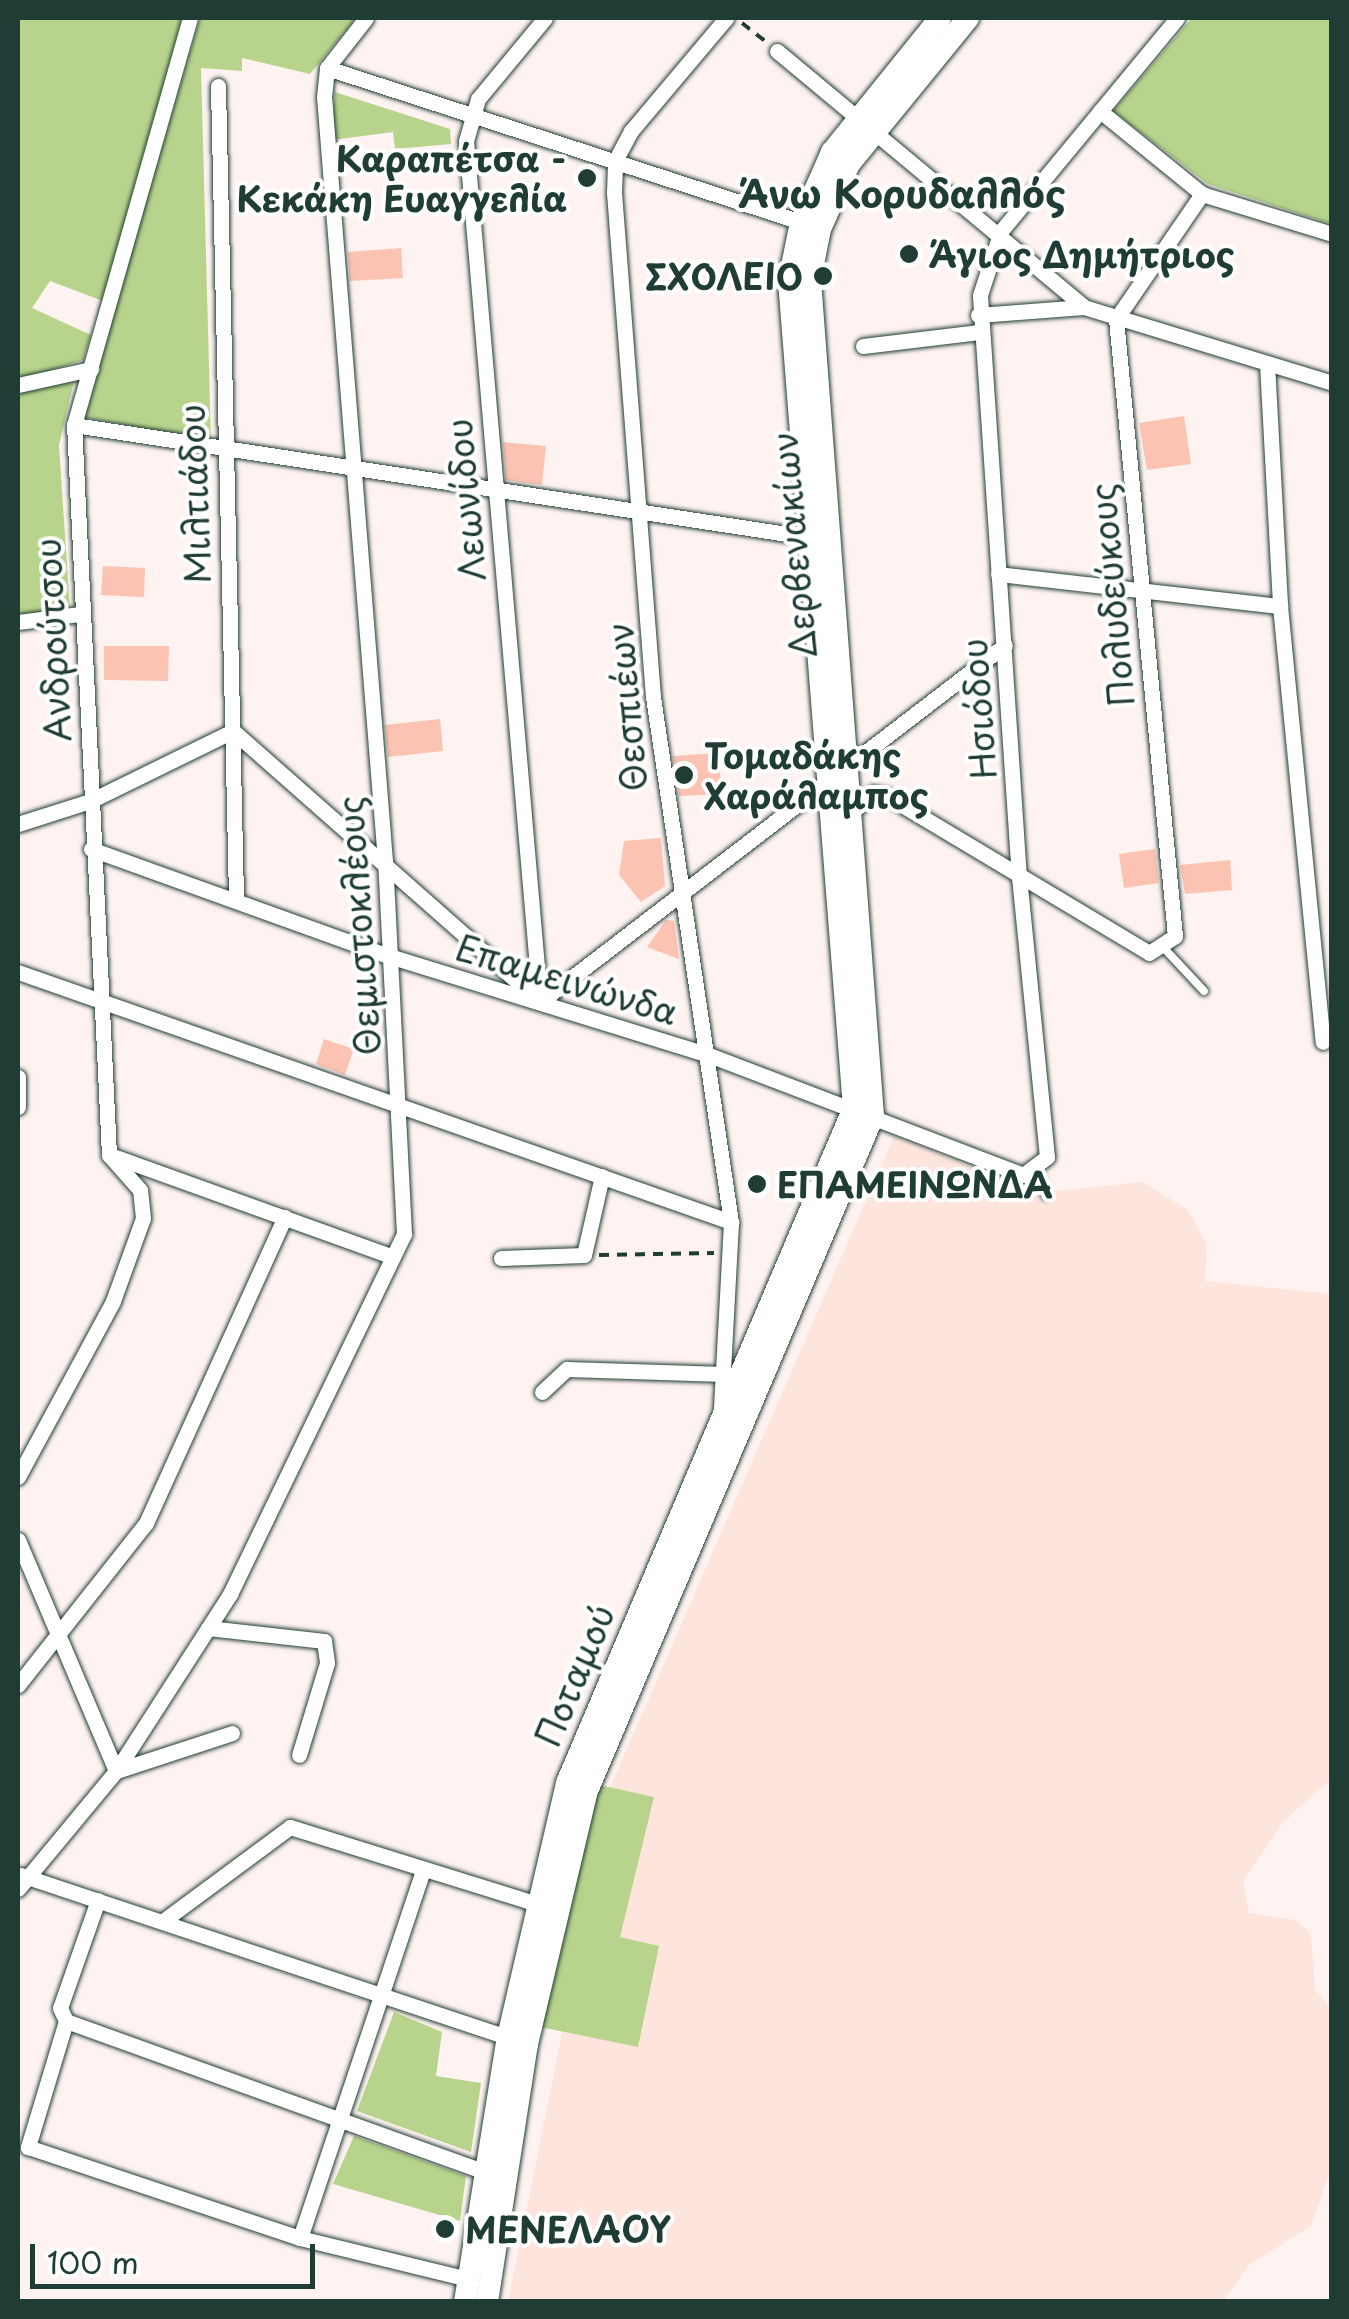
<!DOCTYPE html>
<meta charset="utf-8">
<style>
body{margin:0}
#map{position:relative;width:1349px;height:2319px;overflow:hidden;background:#fef3f0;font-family:"Playpen Sans",sans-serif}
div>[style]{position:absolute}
.built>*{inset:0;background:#fde5dd}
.green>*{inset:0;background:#b8d48c}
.building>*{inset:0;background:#fcc3b2}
.path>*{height:4px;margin-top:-2px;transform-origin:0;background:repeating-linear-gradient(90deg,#1f3d34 0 10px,transparent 0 18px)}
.roads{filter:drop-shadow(0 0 2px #1f3d34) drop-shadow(0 0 2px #1f3d34)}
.lane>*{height:8px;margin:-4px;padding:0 4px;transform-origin:4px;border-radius:4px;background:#fff}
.street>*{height:15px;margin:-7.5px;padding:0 7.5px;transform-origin:7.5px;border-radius:7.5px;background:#fff}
.secondary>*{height:22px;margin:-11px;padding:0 11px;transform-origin:11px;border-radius:11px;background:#fff}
.dots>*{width:28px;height:28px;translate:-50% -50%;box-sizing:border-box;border:5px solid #fff;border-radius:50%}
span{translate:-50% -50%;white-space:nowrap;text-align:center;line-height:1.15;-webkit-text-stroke:8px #fff;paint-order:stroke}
.poi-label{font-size:35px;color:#1f3d34;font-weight:700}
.right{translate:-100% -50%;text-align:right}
.left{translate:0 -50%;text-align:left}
.street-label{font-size:35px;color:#1f3d34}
.neighbourhood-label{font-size:38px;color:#1f3d34;font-weight:700}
.frame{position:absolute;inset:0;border:20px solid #1f3d34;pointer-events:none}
.scale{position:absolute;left:30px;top:2244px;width:285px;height:45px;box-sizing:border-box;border:5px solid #1f3d34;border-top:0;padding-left:12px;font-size:30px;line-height:35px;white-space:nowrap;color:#1f3d34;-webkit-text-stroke:8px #fff;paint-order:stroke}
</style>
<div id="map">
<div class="built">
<i style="clip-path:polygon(894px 1136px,1036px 1193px,1142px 1182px,1187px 1209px,1207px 1244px,1205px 1281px,1331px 1294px,1331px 1779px,1284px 1821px,1243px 1881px,1249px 1913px,1295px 1920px,1311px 1933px,1315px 1989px,1331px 2009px,1331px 2169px,1311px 2226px,1249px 2265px,1223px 2301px,508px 2302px,612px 1783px)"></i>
</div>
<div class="green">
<i style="clip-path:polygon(18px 18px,182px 18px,103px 301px,50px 281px,32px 308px,91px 335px,83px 360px,18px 381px)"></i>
<i style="clip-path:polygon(200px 18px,356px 18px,310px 74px,242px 58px,242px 71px,201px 68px,211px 441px,83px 417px)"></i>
<i style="clip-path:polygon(1192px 18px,1331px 18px,1331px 224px,1208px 184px,1113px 111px)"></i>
<i style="clip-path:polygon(335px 92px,450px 129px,451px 144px,395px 149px,393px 132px,332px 140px)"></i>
<i style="clip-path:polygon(74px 381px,59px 445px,70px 611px,18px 625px,18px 393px)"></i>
<i style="clip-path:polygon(595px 1784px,654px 1797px,620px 1937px,659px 1946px,638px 2047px,540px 2027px)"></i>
<i style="clip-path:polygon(394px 2012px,442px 2032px,436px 2076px,481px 2083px,471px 2152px,357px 2111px)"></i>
<i style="clip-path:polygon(354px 2136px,466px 2176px,460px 2221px,333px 2184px)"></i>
</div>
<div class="building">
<i style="clip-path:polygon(401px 248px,403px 278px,350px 281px,348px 252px)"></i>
<i style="clip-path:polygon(1184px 416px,1191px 464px,1147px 470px,1139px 423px)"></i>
<i style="clip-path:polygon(503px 442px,546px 446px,542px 485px,506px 480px)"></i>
<i style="clip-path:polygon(103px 566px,145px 568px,144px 597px,101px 595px)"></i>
<i style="clip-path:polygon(104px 646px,169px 646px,168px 681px,104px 680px)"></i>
<i style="clip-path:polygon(440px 719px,443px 751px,388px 757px,385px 725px)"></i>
<i style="clip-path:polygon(719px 753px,721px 794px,679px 796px,673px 756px)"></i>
<i style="clip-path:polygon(661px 838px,665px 886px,641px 902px,619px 875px,624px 841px)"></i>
<i style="clip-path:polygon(1155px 849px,1159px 883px,1124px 888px,1119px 854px)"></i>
<i style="clip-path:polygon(1230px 860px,1232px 890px,1185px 894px,1180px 865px)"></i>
<i style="clip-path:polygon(666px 920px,674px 921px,679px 959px,647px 947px)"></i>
<i style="clip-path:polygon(324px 1039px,354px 1049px,345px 1075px,316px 1064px)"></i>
</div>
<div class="path">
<i style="left:742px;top:23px;width:31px;rotate:38deg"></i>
<i style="left:599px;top:1255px;width:115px;rotate:-1deg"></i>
</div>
<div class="roads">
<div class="lane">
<i style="left:1161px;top:945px;width:63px;rotate:46.9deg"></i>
<i style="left:1035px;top:1166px;width:31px;rotate:69deg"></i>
</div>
<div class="street">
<i style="left:777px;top:51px;width:400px;rotate:39.8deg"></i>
<i style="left:327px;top:68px;width:498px;rotate:18deg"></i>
<i style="left:218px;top:86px;width:814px;rotate:88.73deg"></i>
<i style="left:1100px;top:111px;width:132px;rotate:39.1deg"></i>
<i style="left:1202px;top:194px;width:136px;rotate:17.1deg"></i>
<i style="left:978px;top:315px;width:106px;rotate:-4.3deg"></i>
<i style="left:1084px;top:307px;width:259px;rotate:17deg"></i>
<i style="left:863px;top:346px;width:117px;rotate:-6.9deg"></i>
<i style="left:1267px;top:364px;width:242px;rotate:86.9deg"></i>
<i style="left:1280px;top:606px;width:438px;rotate:84.4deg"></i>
<i style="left:18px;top:385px;width:75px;rotate:-12.4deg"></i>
<i style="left:74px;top:425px;width:742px;rotate:8.69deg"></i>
<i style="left:998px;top:574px;width:284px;rotate:6.5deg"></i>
<i style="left:18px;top:622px;width:63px;rotate:-7.4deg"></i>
<i style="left:852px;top:812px;width:28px;rotate:-42deg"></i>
<i style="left:873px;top:793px;width:14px;rotate:12deg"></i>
<i style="left:887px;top:796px;width:305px;rotate:30.9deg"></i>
<i style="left:1149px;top:953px;width:31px;rotate:-33deg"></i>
<i style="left:1175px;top:936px;width:620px;rotate:-95.46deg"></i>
<i style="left:1116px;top:319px;width:152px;rotate:-55.5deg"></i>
<i style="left:18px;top:824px;width:76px;rotate:-17.7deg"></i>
<i style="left:90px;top:801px;width:159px;rotate:-26.1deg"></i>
<i style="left:233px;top:731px;width:405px;rotate:41.4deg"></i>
<i style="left:91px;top:849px;width:317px;rotate:19.8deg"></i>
<i style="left:389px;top:956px;width:335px;rotate:17.2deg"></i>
<i style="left:709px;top:1055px;width:336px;rotate:20.9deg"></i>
<i style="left:1023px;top:1175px;width:30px;rotate:-37deg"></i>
<i style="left:1047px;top:1157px;width:280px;rotate:-95.7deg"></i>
<i style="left:1019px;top:878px;width:584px;rotate:-93.83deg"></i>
<i style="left:980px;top:295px;width:67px;rotate:-71.8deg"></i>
<i style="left:1001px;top:231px;width:276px;rotate:-50.4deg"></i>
<i style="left:18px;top:972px;width:756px;rotate:19.32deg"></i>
<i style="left:540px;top:1002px;width:864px;rotate:-94.91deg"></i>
<i style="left:466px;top:141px;width:44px;rotate:-74.1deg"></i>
<i style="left:478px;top:99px;width:105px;rotate:-50.4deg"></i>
<i style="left:540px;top:1002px;width:586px;rotate:-37.51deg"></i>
<i style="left:18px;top:1077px;width:30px;rotate:90deg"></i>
<i style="left:109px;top:1155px;width:731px;rotate:-92.74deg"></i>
<i style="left:74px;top:425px;width:423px;rotate:-74.1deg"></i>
<i style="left:113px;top:1156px;width:295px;rotate:19.8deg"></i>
<i style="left:501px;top:1258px;width:83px;rotate:-2.1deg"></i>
<i style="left:584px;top:1255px;width:81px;rotate:-77.2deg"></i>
<i style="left:542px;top:1392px;width:34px;rotate:-43deg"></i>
<i style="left:567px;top:1369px;width:157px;rotate:1.8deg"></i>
<i style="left:721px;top:1407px;width:185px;rotate:-86.9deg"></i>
<i style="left:731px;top:1222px;width:531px;rotate:-98.45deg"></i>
<i style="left:653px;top:697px;width:506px;rotate:-94.42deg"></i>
<i style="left:614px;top:193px;width:32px;rotate:-88deg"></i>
<i style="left:615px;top:161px;width:34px;rotate:-62deg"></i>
<i style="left:631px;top:131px;width:148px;rotate:-49.9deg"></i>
<i style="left:18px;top:1477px;width:200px;rotate:-61.6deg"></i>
<i style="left:113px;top:1301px;width:88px;rotate:-70.1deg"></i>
<i style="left:143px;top:1218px;width:28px;rotate:-96deg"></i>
<i style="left:140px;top:1190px;width:47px;rotate:-131.5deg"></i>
<i style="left:18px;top:1540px;width:251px;rotate:67deg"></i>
<i style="left:208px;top:1628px;width:117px;rotate:6.4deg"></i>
<i style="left:324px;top:1641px;width:22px;rotate:82deg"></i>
<i style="left:327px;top:1663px;width:96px;rotate:106.9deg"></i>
<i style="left:18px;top:1685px;width:206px;rotate:-51.7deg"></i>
<i style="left:146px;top:1523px;width:336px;rotate:-65.6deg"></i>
<i style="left:116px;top:1771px;width:122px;rotate:-18.1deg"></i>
<i style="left:21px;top:1875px;width:522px;rotate:18.43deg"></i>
<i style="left:18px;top:1889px;width:153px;rotate:-50.3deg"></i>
<i style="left:116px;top:1771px;width:211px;rotate:-57.2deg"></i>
<i style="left:230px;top:1594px;width:400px;rotate:-64.2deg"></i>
<i style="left:404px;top:1234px;width:373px;rotate:-92.9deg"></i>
<i style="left:385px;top:861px;width:766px;rotate:-94.56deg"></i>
<i style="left:324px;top:97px;width:29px;rotate:-84deg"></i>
<i style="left:327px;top:68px;width:63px;rotate:-52deg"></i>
<i style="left:98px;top:1900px;width:114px;rotate:109.4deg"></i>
<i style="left:60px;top:2008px;width:14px;rotate:65deg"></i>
<i style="left:66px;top:2021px;width:132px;rotate:106.8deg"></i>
<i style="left:28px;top:2147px;width:287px;rotate:18.5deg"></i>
<i style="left:300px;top:2238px;width:173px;rotate:13.7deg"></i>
<i style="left:163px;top:1921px;width:158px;rotate:-36.5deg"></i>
<i style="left:290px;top:1827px;width:259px;rotate:17.3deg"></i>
<i style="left:66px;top:2021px;width:446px;rotate:19.8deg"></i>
<i style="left:300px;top:2238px;width:388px;rotate:-71.5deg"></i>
</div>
<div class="secondary">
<i style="left:465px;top:2302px;width:268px;rotate:-80.8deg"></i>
<i style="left:508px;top:2037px;width:261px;rotate:-76.9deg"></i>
<i style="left:567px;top:1783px;width:733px;rotate:-66.97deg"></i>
<i style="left:854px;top:1108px;width:830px;rotate:-94.49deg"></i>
<i style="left:789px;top:281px;width:60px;rotate:-78.5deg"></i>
<i style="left:801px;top:222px;width:77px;rotate:-66.1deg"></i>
<i style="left:832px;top:152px;width:172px;rotate:-51.1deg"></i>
<i style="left:487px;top:2302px;width:261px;rotate:-81.2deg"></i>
<i style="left:527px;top:2044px;width:260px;rotate:-76.7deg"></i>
<i style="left:587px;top:1791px;width:733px;rotate:-67.04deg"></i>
<i style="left:873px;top:1116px;width:838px;rotate:-94.31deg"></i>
<i style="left:810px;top:280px;width:52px;rotate:-78.9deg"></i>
<i style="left:820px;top:229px;width:71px;rotate:-66deg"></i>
<i style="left:849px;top:164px;width:188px;rotate:-50.8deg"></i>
</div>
</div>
<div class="dots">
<i style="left:587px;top:178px;background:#1f3d34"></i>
<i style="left:909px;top:254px;background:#1f3d34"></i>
<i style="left:823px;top:276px;background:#1f3d34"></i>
<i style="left:684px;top:775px;background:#1f3d34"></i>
<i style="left:757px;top:1184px;background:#1f3d34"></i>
<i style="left:445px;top:2229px;background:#1f3d34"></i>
</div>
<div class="poi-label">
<span class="right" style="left:567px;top:178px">Καραπέτσα -<br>Κεκάκη Ευαγγελία</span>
<span class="left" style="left:929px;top:254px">Άγιος Δημήτριος</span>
<span class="right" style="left:803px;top:276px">ΣΧΟΛΕΙΟ</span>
<span class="left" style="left:704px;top:775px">Τομαδάκης<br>Χαράλαμπος</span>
<span class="left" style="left:777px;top:1184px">ΕΠΑΜΕΙΝΩΝΔΑ</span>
<span class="left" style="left:465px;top:2229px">ΜΕΝΕΛΑΟΥ</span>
</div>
<div class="street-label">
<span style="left:194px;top:494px;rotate:-92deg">Μιλτιάδου</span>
<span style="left:465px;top:500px;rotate:-95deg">Λεωνίδου</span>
<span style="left:793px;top:545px;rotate:-95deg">Δερβενακίων</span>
<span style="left:1111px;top:595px;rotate:-95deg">Πολυδεύκους</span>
<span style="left:52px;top:640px;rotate:-93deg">Ανδρούτσου</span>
<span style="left:626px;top:707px;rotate:-95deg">Θεσπιέων</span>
<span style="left:978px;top:709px;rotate:-94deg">Ησιόδου</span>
<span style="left:358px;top:926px;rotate:-94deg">Θεμιστοκλέους</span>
<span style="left:567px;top:979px;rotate:17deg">Επαμεινώνδα</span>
<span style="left:574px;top:1675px;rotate:-67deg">Ποταμού</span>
</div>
<div class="neighbourhood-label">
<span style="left:902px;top:193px">Άνω Κορυδαλλός</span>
</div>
<div class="frame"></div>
<div class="scale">100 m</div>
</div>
